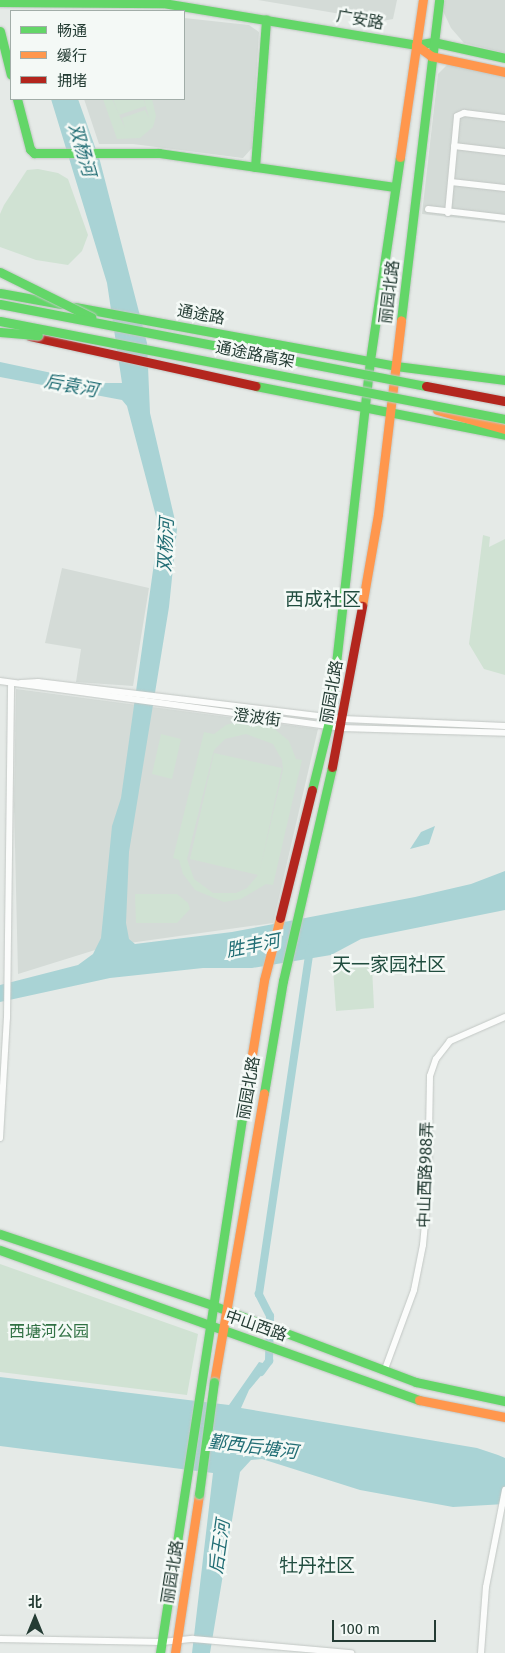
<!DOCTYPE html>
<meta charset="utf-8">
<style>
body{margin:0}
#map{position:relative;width:505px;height:1653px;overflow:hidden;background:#e5eae7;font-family:"Fira Sans","Noto Sans SC",sans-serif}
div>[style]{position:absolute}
.built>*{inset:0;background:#d4dbd7}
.green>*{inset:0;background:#d0e2d3}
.water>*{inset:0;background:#a9d3d5}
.canal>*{height:8px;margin:-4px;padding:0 4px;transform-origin:4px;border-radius:4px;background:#a9d3d5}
.roads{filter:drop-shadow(0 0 1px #c2c7c4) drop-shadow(0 0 1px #c2c7c4)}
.street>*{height:6px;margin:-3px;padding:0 3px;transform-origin:3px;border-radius:3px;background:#fbfcfb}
.fast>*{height:9px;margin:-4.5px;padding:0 4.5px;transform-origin:4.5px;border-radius:4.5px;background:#63d668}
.slow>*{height:9px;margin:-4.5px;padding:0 4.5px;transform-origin:4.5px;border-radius:4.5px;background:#ff974d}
.jam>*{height:9px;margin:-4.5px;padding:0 4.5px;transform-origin:4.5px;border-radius:4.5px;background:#b3261e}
.bridges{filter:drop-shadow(0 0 1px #c1c7c4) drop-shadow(0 0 1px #c1c7c4)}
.fast-bridge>*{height:9px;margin:-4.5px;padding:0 4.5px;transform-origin:4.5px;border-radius:4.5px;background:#63d668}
.jam-bridge>*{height:9px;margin:-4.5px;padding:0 4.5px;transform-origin:4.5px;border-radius:4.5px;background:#b3261e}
span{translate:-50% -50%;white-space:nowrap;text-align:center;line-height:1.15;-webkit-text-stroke:5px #f4f9f6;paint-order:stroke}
.street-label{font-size:16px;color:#243c34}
.park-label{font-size:16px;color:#317144}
.water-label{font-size:18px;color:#226e75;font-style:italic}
.quarter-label{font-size:19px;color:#214d3f}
.legend{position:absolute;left:10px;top:10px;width:175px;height:90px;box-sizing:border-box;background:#f4f9f6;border:1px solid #a1ada8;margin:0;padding:6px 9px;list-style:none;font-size:15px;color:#243c34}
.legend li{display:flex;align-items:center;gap:10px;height:25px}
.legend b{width:25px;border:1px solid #a1ada8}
.north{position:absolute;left:10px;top:1593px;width:50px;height:50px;-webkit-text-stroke:4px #f4f9f6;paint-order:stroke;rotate:0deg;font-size:14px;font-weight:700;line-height:20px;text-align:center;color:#243c34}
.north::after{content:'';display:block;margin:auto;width:18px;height:22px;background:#243c34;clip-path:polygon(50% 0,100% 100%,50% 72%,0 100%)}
.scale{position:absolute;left:332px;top:1620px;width:104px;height:22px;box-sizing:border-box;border:2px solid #243c34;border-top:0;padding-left:6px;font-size:15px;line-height:18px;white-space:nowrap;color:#243c34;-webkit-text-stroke:4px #f4f9f6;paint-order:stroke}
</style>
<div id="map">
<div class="built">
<i style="clip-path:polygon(258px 0,397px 0,393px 19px,382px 21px)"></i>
<i style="clip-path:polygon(445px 0,505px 0,505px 53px,464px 43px,451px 28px,443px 11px)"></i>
<i style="clip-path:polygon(184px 18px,249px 25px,259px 32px,252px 148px,243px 158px,133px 144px,99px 144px,84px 99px,184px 99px)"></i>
<i style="clip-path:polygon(448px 64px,505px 77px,505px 223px,422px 214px,438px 74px)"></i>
<i style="clip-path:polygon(62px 568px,149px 588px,133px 686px,76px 682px,81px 649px,45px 643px)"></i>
<i style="clip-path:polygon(16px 689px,318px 729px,273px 923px,108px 946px,18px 974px,14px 805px)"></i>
</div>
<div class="green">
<i style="clip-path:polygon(103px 99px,112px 99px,125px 128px,122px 118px,145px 110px,149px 118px,144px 99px,152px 99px,156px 116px,153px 127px,140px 138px,117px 139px)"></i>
<i style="clip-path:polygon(113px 99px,143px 99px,146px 106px,119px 115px)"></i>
<i style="clip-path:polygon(38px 169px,58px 173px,68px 179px,88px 235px,82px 251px,68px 265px,36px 260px,0 247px,0 214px,4px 205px,27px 170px)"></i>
<i style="clip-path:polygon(483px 535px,490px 537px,489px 547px,505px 539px,505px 675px,484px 669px,469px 644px)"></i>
<i style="clip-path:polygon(evenodd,243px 720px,272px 727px,289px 741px,296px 759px,302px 760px,273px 885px,266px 884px,241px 899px,224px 902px,195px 890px,183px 874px,179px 860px,173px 858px,204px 732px,214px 734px,226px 725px,243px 720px,246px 734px,273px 744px,282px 760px,283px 770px,259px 874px,282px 768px,214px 753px,190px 859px,258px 875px,247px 888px,236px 893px,213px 893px,194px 879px,187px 859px,214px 750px,225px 739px,246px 734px)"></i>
<i style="clip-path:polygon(161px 734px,181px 739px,172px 779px,152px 774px)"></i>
<i style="clip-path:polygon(135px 894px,177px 894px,188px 903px,190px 909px,177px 923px,136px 923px)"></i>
<i style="clip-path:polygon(372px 967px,374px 1008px,336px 1011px,333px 969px)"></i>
<i style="clip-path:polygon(0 1264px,198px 1334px,187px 1395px,0 1372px)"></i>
</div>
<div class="water">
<i style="clip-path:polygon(51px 99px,78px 99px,100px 161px,147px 343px,150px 413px,177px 529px,169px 607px,129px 852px,126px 923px,129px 939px,135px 944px,232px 932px,415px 897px,471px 884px,505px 871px,505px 910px,361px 939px,331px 955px,252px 968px,203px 968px,110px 978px,0 1002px,0 985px,78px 965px,93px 954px,101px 938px,112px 826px,121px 798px,156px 549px,157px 520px,127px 406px,122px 400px,0 377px,0 362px,99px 383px,122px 383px,107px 283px)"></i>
<i style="clip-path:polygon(435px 826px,429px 844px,410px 849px,421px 832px)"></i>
<i style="clip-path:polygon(259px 1362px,270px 1365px,249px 1390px,241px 1408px,477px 1448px,498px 1455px,505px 1458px,505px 1504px,453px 1507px,360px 1490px,262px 1459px,251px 1460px,240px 1472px,210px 1653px,192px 1653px,213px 1473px,0 1446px,0 1377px,229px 1405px)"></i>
</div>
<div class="canal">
<i style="left:261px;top:1372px;width:14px;rotate:-54deg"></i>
<i style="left:269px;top:1361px;width:45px;rotate:-88.7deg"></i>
<i style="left:270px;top:1316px;width:25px;rotate:-117deg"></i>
<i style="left:259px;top:1294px;width:349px;rotate:-81.6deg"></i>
</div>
<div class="roads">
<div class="street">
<i style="left:454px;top:146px;width:51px;rotate:6.7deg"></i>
<i style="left:451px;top:182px;width:54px;rotate:6.3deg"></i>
<i style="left:428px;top:209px;width:78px;rotate:6.7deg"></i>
<i style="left:448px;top:213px;width:97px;rotate:-84.7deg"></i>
<i style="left:457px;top:116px;width:8px;rotate:-23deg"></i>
<i style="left:464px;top:113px;width:41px;rotate:7deg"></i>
<i style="left:0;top:681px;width:344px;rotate:7.8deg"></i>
<i style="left:341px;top:728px;width:164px;rotate:1.7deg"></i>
<i style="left:21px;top:683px;width:17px;rotate:-3deg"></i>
<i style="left:38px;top:682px;width:307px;rotate:6.9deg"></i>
<i style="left:343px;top:719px;width:162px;rotate:2.5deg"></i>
<i style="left:0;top:1138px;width:120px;rotate:-86.7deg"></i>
<i style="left:7px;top:1018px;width:334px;rotate:-89.3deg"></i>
<i style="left:385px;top:1369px;width:84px;rotate:-69.8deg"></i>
<i style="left:414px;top:1290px;width:46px;rotate:-78.7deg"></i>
<i style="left:423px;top:1245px;width:54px;rotate:-84.7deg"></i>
<i style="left:428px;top:1191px;width:115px;rotate:-89deg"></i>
<i style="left:430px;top:1076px;width:18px;rotate:-71deg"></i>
<i style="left:436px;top:1059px;width:23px;rotate:-52deg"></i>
<i style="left:450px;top:1041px;width:60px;rotate:-23.6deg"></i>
<i style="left:0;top:1639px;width:162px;rotate:1.1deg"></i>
<i style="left:162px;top:1642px;width:31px;rotate:-6deg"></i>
<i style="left:193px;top:1639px;width:159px;rotate:5.1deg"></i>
<i style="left:481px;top:1653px;width:66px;rotate:-85.7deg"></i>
<i style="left:486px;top:1587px;width:99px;rotate:-78.9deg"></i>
</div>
<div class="fast">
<i style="left:0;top:2px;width:163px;rotate:0.4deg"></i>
<i style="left:163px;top:3px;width:256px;rotate:9.4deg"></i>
<i style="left:416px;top:45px;width:17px;rotate:-10deg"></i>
<i style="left:433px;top:42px;width:74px;rotate:12.5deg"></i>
<i style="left:0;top:31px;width:45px;rotate:76deg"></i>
<i style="left:17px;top:99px;width:52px;rotate:75.4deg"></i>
<i style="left:30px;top:149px;width:6px;rotate:45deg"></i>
<i style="left:34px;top:153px;width:125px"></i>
<i style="left:159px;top:153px;width:237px;rotate:8.2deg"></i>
<i style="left:255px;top:167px;width:148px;rotate:-85.7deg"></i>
<i style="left:0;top:293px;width:62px;rotate:10.2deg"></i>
<i style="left:75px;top:307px;width:326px;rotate:10.4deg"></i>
<i style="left:396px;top:366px;width:110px;rotate:7.3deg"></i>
<i style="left:401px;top:320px;width:322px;rotate:-83.2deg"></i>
<i style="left:256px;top:386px;width:254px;rotate:11.1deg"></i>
<i style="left:312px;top:790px;width:75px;rotate:-76.1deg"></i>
<i style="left:330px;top:717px;width:359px;rotate:-83.6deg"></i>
<i style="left:370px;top:360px;width:205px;rotate:-81.6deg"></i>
<i style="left:264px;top:1093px;width:114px;rotate:-80.4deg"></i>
<i style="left:283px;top:981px;width:220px;rotate:-77.1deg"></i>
<i style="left:0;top:1234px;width:224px;rotate:18.5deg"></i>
<i style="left:212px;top:1305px;width:218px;rotate:20.7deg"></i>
<i style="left:416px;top:1382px;width:91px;rotate:12.1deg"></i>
<i style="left:0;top:1250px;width:445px;rotate:19.7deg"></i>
<i style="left:160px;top:1653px;width:587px;rotate:-81.28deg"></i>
</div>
<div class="slow">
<i style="left:416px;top:45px;width:19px;rotate:36deg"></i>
<i style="left:431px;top:56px;width:76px;rotate:12.2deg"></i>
<i style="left:400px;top:157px;width:159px;rotate:-81.7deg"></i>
<i style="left:437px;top:410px;width:71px;rotate:15.6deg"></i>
<i style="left:362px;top:606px;width:93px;rotate:-80.1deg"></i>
<i style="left:378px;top:514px;width:195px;rotate:-83.2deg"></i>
<i style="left:249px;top:1073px;width:94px;rotate:-80.8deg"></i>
<i style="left:264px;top:980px;width:64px;rotate:-75.5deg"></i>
<i style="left:214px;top:1382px;width:293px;rotate:-80.2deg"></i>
<i style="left:419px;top:1400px;width:88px;rotate:11.2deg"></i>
<i style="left:175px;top:1653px;width:161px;rotate:-81.4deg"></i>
</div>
<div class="jam">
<i style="left:30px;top:336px;width:231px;rotate:12.5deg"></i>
<i style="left:332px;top:767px;width:164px;rotate:-79.4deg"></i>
<i style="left:280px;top:918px;width:132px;rotate:-76deg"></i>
</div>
</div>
<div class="bridges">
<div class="fast-bridge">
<i style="left:0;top:272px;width:102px;rotate:26.3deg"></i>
<i style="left:0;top:304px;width:434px;rotate:10.9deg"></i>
<i style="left:0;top:321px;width:514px;rotate:10.98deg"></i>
<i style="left:0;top:332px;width:38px;rotate:5deg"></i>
<i style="left:199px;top:1494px;width:113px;rotate:-82.4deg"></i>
</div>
<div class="jam-bridge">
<i style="left:426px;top:386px;width:80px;rotate:10.8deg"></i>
</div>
</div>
<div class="street-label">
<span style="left:360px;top:20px;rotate:10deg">广安路</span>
<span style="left:390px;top:292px;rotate:-83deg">丽园北路</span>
<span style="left:201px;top:315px;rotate:10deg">通途路</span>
<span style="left:255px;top:355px;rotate:11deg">通途路高架</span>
<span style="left:332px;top:692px;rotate:-80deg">丽园北路</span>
<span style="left:257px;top:718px;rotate:7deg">澄波街</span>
<span style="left:249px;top:1088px;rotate:-80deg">丽园北路</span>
<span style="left:426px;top:1175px;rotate:-88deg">中山西路988弄</span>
<span style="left:256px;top:1326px;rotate:19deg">中山西路</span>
<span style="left:173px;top:1572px;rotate:-81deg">丽园北路</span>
</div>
<div class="park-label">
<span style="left:49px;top:1332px">西塘河公园</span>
</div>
<div class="water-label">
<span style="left:82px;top:150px;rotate:74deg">双杨河</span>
<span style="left:71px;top:386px;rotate:11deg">后袁河</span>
<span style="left:166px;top:545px;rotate:-87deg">双杨河</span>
<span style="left:253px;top:946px;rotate:-11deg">胜丰河</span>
<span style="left:253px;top:1447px;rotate:7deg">鄞西后塘河</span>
<span style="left:220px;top:1547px;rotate:-82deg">后王河</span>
</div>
<div class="quarter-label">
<span style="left:323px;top:600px">西成社区</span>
<span style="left:389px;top:965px">天一家园社区</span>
<span style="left:317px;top:1566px">牡丹社区</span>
</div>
<ul class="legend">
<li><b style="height:6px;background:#63d668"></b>畅通</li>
<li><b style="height:6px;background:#ff974d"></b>缓行</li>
<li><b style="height:6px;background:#b3261e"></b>拥堵</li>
</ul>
<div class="north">北</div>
<div class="scale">100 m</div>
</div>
